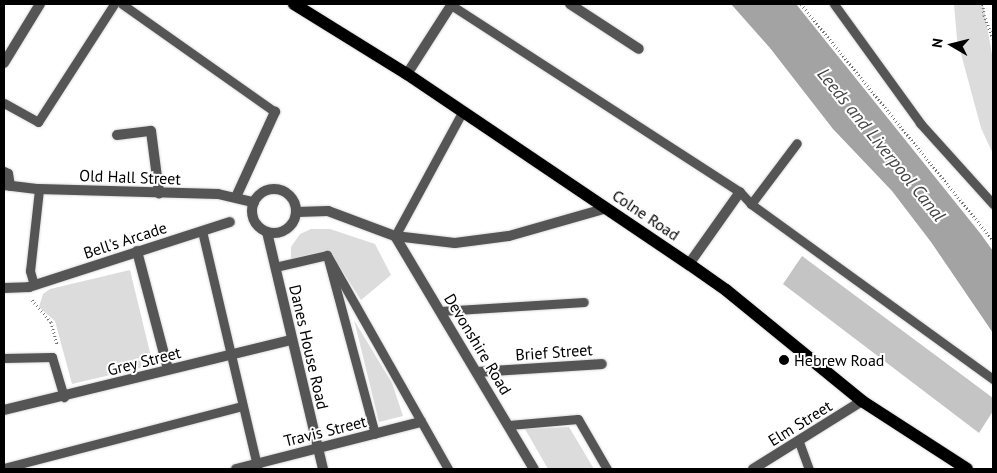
<!DOCTYPE html>
<style>
body{margin:0}
#map{position:relative;width:997px;height:473px;overflow:hidden;background:#fff;font-family:"PT Sans",sans-serif}
div>[style]{position:absolute}
.green>*{inset:0;background:#dcdcdc}
.water>*{inset:0;background:#a3a3a3}
.building>*{inset:0;background:#c4c4c4}
.path>*{height:3px;margin-top:-1.5px;transform-origin:0;background:repeating-linear-gradient(90deg,#777 0 1px,transparent 0 3.5px)}
.roads{filter:drop-shadow(0 0 1px #dbdbdb) drop-shadow(0 0 1px #dbdbdb)}
.lane>*{height:9px;margin:-4.5px;padding:0 4.5px;transform-origin:4.5px;border-radius:4.5px;background:#555}
.street>*{height:10px;margin:-5px;padding:0 5px;transform-origin:5px;border-radius:5px;background:#555}
.street>.ring{margin:-5px;padding:0;box-sizing:content-box;background:none;border:10px solid #555;border-radius:50%}
.primary>*{height:12px;margin:-6px;padding:0 6px;transform-origin:6px;border-radius:6px;background:#000}
.dots>*{width:14px;height:14px;translate:-50% -50%;box-sizing:border-box;border:2px solid #fff;border-radius:50%}
span{translate:-50% -50%;white-space:nowrap;text-align:center;line-height:1.15;-webkit-text-stroke:4px #fff;paint-order:stroke}
.street-label{font-size:16px;color:#000}
.poi-label{font-size:16px;color:#000}
.left{translate:0 -50%;text-align:left}
.water-label{font-size:18px;color:#444;font-style:italic}
.frame{position:absolute;inset:0;border:5px solid #000;pointer-events:none}
.north{position:absolute;left:927px;top:20px;width:50px;height:50px;-webkit-text-stroke:4px #fff;paint-order:stroke;rotate:278deg;font-size:14px;font-weight:700;line-height:20px;text-align:center;color:#000}
.north::after{content:'';display:block;margin:auto;width:18px;height:22px;background:#000;clip-path:polygon(50% 0,100% 100%,50% 72%,0 100%)}
</style>
<div id="map">
<div class="green">
<i style="clip-path:polygon(954px 4px,983px 4px,993px 60px,993px 154px,981px 128px,957px 39px)"></i>
<i style="clip-path:polygon(311px 229px,330px 229px,375px 244px,391px 275px,361px 300px,330px 252px,291px 263px,291px 247px,300px 234px)"></i>
<i style="clip-path:polygon(130px 270px,153px 365px,72px 384px,55px 321px,39px 307px,43px 294px,50px 289px)"></i>
<i style="clip-path:polygon(354px 320px,392px 383px,403px 416px,379px 422px)"></i>
<i style="clip-path:polygon(569px 427px,594px 469px,548px 469px,525px 429px)"></i>
</div>
<div class="water">
<i style="clip-path:polygon(731px 4px,796px 4px,980px 233px,993px 251px,993px 333px,931px 242px,892px 191px,833px 129px,770px 48px)"></i>
</div>
<div class="building">
<i style="clip-path:polygon(802px 256px,993px 398px,993px 411px,979px 433px,783px 284px)"></i>
</div>
<div class="path">
<i style="left:801px;top:4px;width:304px;rotate:50.9deg"></i>
<i style="left:983px;top:4px;width:11px;rotate:85deg"></i>
<i style="left:984px;top:15px;width:25px;rotate:69deg"></i>
<i style="left:32px;top:300px;width:29px;rotate:49deg"></i>
<i style="left:51px;top:322px;width:24px;rotate:75deg"></i>
</div>
<div class="roads">
<div class="lane">
<i style="left:122px;top:4px;width:187px;rotate:35.2deg"></i>
<i style="left:834px;top:4px;width:147px;rotate:54.1deg"></i>
<i style="left:920px;top:123px;width:109px;rotate:48deg"></i>
<i style="left:451px;top:5px;width:344px;rotate:32.9deg"></i>
<i style="left:740px;top:192px;width:16px;rotate:47deg"></i>
<i style="left:751px;top:204px;width:299px;rotate:35.9deg"></i>
<i style="left:4px;top:103px;width:39px;rotate:29deg"></i>
<i style="left:38px;top:122px;width:140px;rotate:-57.2deg"></i>
<i style="left:4px;top:171px;width:4px;rotate:27deg"></i>
<i style="left:8px;top:173px;width:13px;rotate:81deg"></i>
<i style="left:751px;top:204px;width:76px;rotate:-53deg"></i>
<i style="left:202px;top:231px;width:244px;rotate:76.8deg"></i>
<i style="left:395px;top:236px;width:142px;rotate:-61.5deg"></i>
<i style="left:327px;top:255px;width:246px;rotate:60.5deg"></i>
<i style="left:275px;top:267px;width:53px;rotate:-13deg"></i>
<i style="left:327px;top:255px;width:185px;rotate:75deg"></i>
<i style="left:34px;top:285px;width:15px;rotate:-106deg"></i>
<i style="left:30px;top:271px;width:82px;rotate:-83.7deg"></i>
<i style="left:441px;top:311px;width:143px;rotate:-3.6deg"></i>
<i style="left:4px;top:358px;width:48px;rotate:-1.2deg"></i>
<i style="left:52px;top:357px;width:42px;rotate:73.3deg"></i>
<i style="left:509px;top:425px;width:69px;rotate:-5deg"></i>
<i style="left:578px;top:419px;width:58px;rotate:59.9deg"></i>
<i style="left:799px;top:442px;width:29px;rotate:70deg"></i>
<i style="left:4px;top:468px;width:246px;rotate:-14.6deg"></i>
</div>
<div class="street">
<i style="left:570px;top:4px;width:82px;rotate:33.1deg"></i>
<i style="left:4px;top:63px;width:69px;rotate:-58.6deg"></i>
<i style="left:407px;top:74px;width:83px;rotate:-57.3deg"></i>
<i style="left:117px;top:135px;width:34px;rotate:-7deg"></i>
<i style="left:151px;top:131px;width:63px;rotate:82.6deg"></i>
<i style="left:4px;top:185px;width:35px;rotate:7deg"></i>
<i style="left:39px;top:189px;width:179px;rotate:1.6deg"></i>
<i style="left:218px;top:194px;width:37px;rotate:13deg"></i>
<i class="ring" style="left:252px;top:189px;width:34px;height:34px"></i>
<i style="left:236px;top:197px;width:94px;rotate:-65.4deg"></i>
<i style="left:297px;top:212px;width:31px;rotate:-2deg"></i>
<i style="left:328px;top:211px;width:72px;rotate:20.5deg"></i>
<i style="left:395px;top:236px;width:60px;rotate:6.7deg"></i>
<i style="left:455px;top:243px;width:54px;rotate:-7.4deg"></i>
<i style="left:509px;top:236px;width:102px;rotate:-15.9deg"></i>
<i style="left:267px;top:232px;width:244px;rotate:76.7deg"></i>
<i style="left:395px;top:236px;width:271px;rotate:59.2deg"></i>
<i style="left:137px;top:251px;width:122px;rotate:75.3deg"></i>
<i style="left:689px;top:264px;width:88px;rotate:-54.7deg"></i>
<i style="left:4px;top:288px;width:25px;rotate:-2deg"></i>
<i style="left:29px;top:287px;width:211px;rotate:-17.9deg"></i>
<i style="left:478px;top:372px;width:124px;rotate:-3.7deg"></i>
<i style="left:4px;top:410px;width:295px;rotate:-13.7deg"></i>
<i style="left:236px;top:469px;width:191px;rotate:-14.3deg"></i>
<i style="left:753px;top:469px;width:128px;rotate:-32deg"></i>
</div>
<div class="primary">
<i style="left:294px;top:4px;width:133px;rotate:31.8deg"></i>
<i style="left:407px;top:74px;width:340px;rotate:34deg"></i>
<i style="left:689px;top:264px;width:45px;rotate:35.1deg"></i>
<i style="left:726px;top:290px;width:176px;rotate:39.2deg"></i>
<i style="left:862px;top:401px;width:125px;rotate:32.9deg"></i>
</div>
</div>
<div class="dots">
<i style="left:784px;top:360px;background:#000"></i>
</div>
<div class="street-label">
<span style="left:130px;top:177px;rotate:2deg">Old Hall Street</span>
<span style="left:646px;top:215px;rotate:34deg">Colne Road</span>
<span style="left:125px;top:240px;rotate:-18deg">Bell's Arcade</span>
<span style="left:478px;top:344px;rotate:59deg">Devonshire Road</span>
<span style="left:309px;top:347px;rotate:77deg">Danes House Road</span>
<span style="left:554px;top:352px;rotate:-4deg">Brief Street</span>
<span style="left:144px;top:361px;rotate:-14deg">Grey Street</span>
<span style="left:800px;top:423px;rotate:-32deg">Elm Street</span>
<span style="left:325px;top:431px;rotate:-14deg">Travis Street</span>
</div>
<div class="poi-label">
<span class="left" style="left:794px;top:360px">Hebrew Road</span>
</div>
<div class="water-label">
<span style="left:881px;top:145px;rotate:51deg">Leeds and Liverpool Canal</span>
</div>
<div class="frame"></div>
<div class="north">N</div>
</div>
